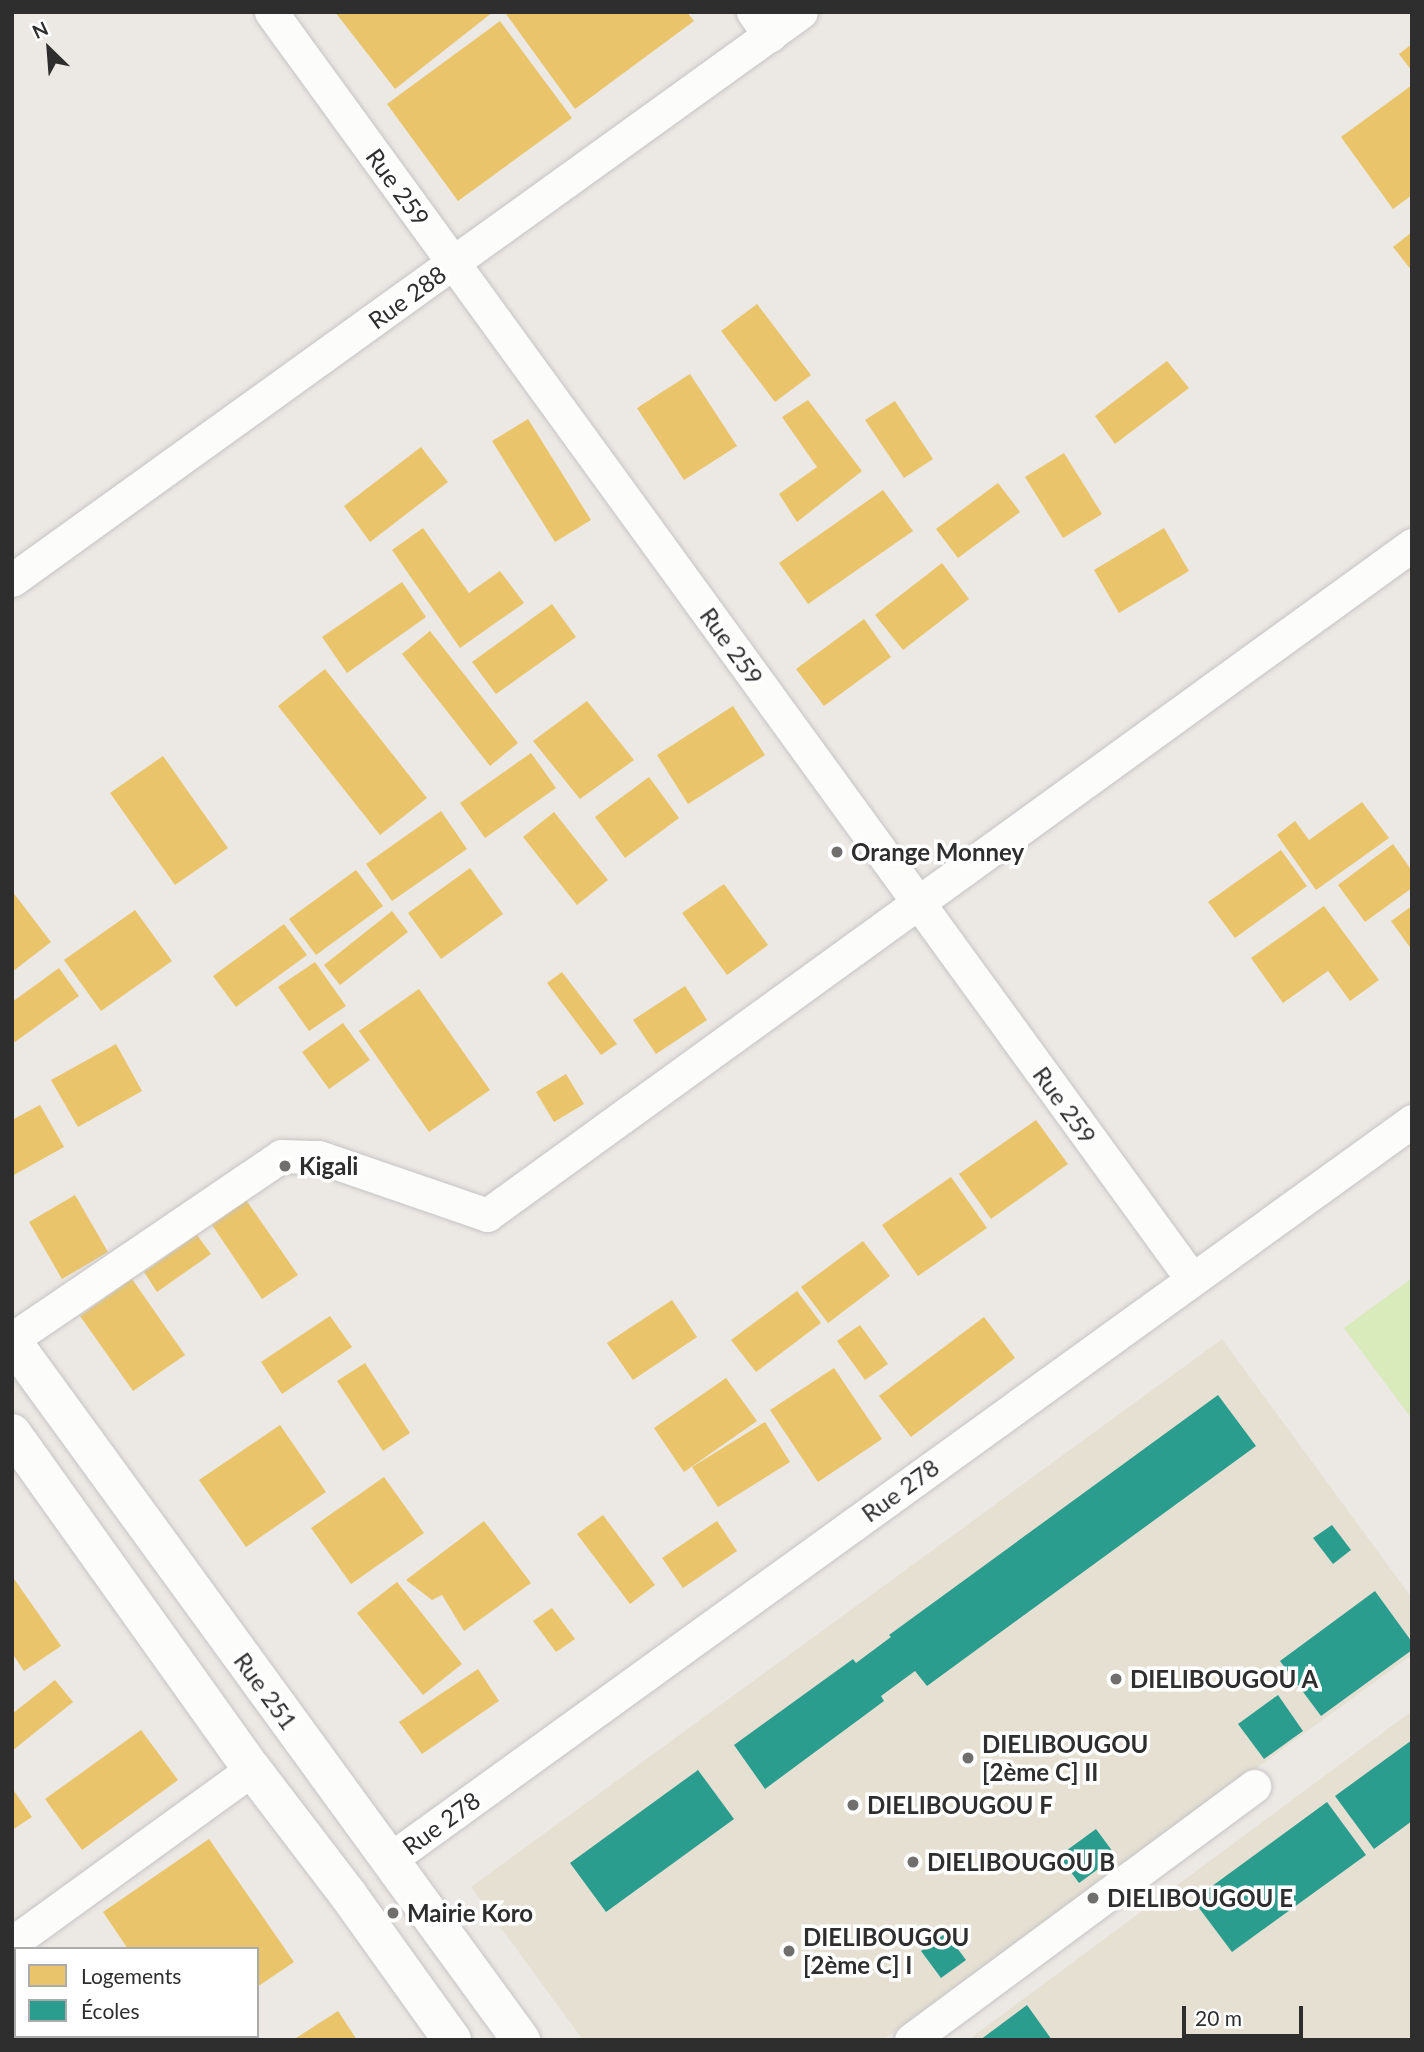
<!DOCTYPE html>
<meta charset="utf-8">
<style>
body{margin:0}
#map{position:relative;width:1424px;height:2052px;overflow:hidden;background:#ece8e4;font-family:Lato,sans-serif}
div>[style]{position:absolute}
.education>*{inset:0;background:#e6e0d3}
.pitch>*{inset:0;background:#d9eabb}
.homes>*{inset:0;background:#e9c46a}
.schools>*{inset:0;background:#2a9d8f}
.roads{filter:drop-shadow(0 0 2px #c5c4c5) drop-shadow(0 0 2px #c5c4c5)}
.minor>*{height:33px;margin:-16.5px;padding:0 16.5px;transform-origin:16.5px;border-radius:16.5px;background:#fcfcfb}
.secondary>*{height:38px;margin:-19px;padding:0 19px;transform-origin:19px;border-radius:19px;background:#fcfcfb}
.dots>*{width:19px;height:19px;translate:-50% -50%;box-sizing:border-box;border:4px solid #fff;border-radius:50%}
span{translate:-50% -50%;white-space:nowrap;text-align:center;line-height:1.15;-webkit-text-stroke:7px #fff;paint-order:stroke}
.street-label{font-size:24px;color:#2e2e2e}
.poi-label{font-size:24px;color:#2e2e2e;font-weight:700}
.left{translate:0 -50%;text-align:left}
.frame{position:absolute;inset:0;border:14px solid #2e2e2e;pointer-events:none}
.legend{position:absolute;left:14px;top:1947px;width:245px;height:91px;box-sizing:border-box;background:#fff;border:2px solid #ababab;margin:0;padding:9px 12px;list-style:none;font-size:21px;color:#2e2e2e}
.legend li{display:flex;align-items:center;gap:14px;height:35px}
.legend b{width:35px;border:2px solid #ababab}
.north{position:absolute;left:14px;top:14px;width:70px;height:70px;-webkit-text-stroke:5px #fff;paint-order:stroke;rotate:335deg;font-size:19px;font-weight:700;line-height:28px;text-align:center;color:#2e2e2e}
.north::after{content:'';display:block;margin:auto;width:24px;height:32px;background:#2e2e2e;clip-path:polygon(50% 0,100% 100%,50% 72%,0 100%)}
.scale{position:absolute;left:1182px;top:2006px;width:121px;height:32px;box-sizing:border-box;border:4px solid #2e2e2e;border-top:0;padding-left:9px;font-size:21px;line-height:24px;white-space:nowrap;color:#2e2e2e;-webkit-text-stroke:5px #fff;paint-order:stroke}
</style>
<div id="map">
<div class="education">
<i style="clip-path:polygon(1222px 1339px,1412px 1598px,1412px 1655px,883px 2040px,583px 2040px,471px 1887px)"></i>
<i style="clip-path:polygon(1412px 1711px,1412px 2040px,968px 2040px)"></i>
</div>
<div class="pitch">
<i style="clip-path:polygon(1412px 1278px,1412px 1419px,1344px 1328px)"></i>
</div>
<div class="homes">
<i style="clip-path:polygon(335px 12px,493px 12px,395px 89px)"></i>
<i style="clip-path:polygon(508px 12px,687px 12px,694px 21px,575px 109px,506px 14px)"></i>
<i style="clip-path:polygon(500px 21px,572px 118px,458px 201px,387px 104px)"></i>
<i style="clip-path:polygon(1412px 44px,1412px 71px,1399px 54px)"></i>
<i style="clip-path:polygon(1412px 85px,1412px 195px,1393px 209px,1341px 137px)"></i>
<i style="clip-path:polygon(1412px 232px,1412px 271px,1393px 247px)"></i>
<i style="clip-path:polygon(757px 304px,811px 375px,775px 402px,721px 331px)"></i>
<i style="clip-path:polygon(1167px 361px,1189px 388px,1115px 444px,1095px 416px)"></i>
<i style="clip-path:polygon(690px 374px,737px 446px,684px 480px,637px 408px)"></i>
<i style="clip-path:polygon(808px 400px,862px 471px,797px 522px,779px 494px,817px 467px,782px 417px)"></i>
<i style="clip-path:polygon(895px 401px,933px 459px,904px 478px,865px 420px)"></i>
<i style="clip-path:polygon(528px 419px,591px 520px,555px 542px,492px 441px)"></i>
<i style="clip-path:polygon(421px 447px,448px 482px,370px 542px,344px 506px)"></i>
<i style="clip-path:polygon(1064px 453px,1102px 514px,1063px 538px,1025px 477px)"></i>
<i style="clip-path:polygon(998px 483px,1020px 512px,958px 558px,936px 529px)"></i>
<i style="clip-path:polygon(883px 490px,913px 531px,808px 604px,779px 563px)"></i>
<i style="clip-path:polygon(423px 528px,469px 593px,500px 571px,524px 603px,460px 648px,392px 550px)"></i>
<i style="clip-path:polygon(1164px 528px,1189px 571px,1119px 613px,1094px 570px)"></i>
<i style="clip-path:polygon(942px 563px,969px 599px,903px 650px,875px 615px)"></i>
<i style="clip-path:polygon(402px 582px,426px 617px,347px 673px,322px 637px)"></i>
<i style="clip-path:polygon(552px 604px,576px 637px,496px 694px,472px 662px)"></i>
<i style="clip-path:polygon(864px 619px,891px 657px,824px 706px,796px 669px)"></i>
<i style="clip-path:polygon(430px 631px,518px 743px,490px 766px,402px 654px)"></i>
<i style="clip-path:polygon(325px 669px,427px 798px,380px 835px,278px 706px)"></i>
<i style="clip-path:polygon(587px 701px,634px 760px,580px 799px,533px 741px)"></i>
<i style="clip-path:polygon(733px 706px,765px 755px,688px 804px,657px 755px)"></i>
<i style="clip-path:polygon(531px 753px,556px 788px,485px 838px,460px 803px)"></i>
<i style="clip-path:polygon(163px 756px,228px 848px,175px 885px,110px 793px)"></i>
<i style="clip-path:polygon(649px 777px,679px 818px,625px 858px,595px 817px)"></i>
<i style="clip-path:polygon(1362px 802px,1389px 838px,1316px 890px,1277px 835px,1295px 821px,1309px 840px)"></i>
<i style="clip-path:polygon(441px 811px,467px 849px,392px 901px,366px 864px)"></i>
<i style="clip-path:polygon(554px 812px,608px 880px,577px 905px,523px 837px)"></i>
<i style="clip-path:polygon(1393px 844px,1412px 871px,1412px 888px,1365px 922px,1338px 885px)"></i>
<i style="clip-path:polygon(1281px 850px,1307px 886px,1235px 938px,1208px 902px)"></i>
<i style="clip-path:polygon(470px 868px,503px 914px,441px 959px,408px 913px)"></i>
<i style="clip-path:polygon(356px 870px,383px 906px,316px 955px,289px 919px)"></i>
<i style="clip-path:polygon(724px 884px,768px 945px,727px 975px,682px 913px)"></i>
<i style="clip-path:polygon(12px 891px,51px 942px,12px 972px)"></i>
<i style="clip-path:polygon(1324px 906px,1379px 980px,1350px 1001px,1328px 971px,1283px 1003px,1251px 958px)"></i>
<i style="clip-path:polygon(1412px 906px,1412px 950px,1391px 921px)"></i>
<i style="clip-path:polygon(135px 910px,172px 961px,101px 1011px,64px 960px)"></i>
<i style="clip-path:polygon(392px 911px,408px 932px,340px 985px,324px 965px)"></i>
<i style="clip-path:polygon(284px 924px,307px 955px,236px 1007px,213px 976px)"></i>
<i style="clip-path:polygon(315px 962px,346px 1006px,309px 1031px,278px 987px)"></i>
<i style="clip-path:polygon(59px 968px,79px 996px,12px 1044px,12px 1002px)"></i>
<i style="clip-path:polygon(562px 972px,617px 1044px,601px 1055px,547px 983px)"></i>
<i style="clip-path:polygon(685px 986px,707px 1020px,656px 1054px,633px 1020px)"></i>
<i style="clip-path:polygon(419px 989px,490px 1090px,429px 1132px,359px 1031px)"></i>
<i style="clip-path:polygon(343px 1023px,370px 1060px,329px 1089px,302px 1052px)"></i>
<i style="clip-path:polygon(116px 1044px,142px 1091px,78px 1127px,51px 1080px)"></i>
<i style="clip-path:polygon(566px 1074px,584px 1104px,554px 1122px,536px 1092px)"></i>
<i style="clip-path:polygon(40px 1105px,64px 1147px,12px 1176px,12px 1120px)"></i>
<i style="clip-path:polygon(1036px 1120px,1068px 1164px,991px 1219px,959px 1174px)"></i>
<i style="clip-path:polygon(951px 1177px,987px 1228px,918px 1276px,882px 1225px)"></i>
<i style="clip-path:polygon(75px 1195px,108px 1252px,62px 1279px,29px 1222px)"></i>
<i style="clip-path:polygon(246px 1200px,298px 1275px,262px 1299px,212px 1225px)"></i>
<i style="clip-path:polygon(197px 1235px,211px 1254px,157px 1292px,144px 1272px)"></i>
<i style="clip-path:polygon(863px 1241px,890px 1276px,828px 1323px,801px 1287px)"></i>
<i style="clip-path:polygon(132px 1279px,185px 1355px,133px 1391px,80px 1316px)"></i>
<i style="clip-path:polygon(797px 1291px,821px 1323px,756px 1372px,731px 1340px)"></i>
<i style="clip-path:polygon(672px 1300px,697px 1337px,633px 1380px,607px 1343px)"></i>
<i style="clip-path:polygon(330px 1316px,352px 1347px,282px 1394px,261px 1362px)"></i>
<i style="clip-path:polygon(984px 1317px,1015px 1358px,911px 1437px,879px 1396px)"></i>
<i style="clip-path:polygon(860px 1325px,888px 1364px,865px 1380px,837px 1341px)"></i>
<i style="clip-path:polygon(365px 1363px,410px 1433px,383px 1451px,337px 1381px)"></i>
<i style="clip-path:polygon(834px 1368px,882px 1439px,818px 1482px,770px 1410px)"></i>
<i style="clip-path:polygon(726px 1378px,757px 1421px,684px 1472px,654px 1428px)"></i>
<i style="clip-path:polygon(765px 1422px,790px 1462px,718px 1507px,692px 1467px)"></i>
<i style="clip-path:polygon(280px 1425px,326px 1492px,246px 1547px,199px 1480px)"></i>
<i style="clip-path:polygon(384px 1477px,424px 1533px,351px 1584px,311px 1528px)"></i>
<i style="clip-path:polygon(603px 1515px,655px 1585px,630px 1604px,577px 1534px)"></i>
<i style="clip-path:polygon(484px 1521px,531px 1583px,464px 1631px,442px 1595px,432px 1600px,406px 1580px)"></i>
<i style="clip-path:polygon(717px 1521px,737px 1551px,683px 1588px,662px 1558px)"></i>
<i style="clip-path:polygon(12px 1576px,61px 1646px,24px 1671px,12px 1653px)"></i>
<i style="clip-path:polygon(397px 1582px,462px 1664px,423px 1695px,357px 1613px)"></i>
<i style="clip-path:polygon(552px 1608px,575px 1639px,556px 1652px,533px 1621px)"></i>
<i style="clip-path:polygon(478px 1669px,499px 1701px,422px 1754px,399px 1722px)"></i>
<i style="clip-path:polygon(55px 1680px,73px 1702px,12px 1751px,12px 1714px)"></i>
<i style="clip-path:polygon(141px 1730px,178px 1780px,82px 1850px,45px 1799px)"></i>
<i style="clip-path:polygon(12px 1788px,32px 1817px,12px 1830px)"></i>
<i style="clip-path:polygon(209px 1839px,294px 1962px,257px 1987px,257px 1949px,128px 1949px,103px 1912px)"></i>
<i style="clip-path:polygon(16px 1995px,16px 2036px,54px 2036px,57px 2040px,12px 2040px,12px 1997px)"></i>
<i style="clip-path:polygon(338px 2011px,357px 2040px,293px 2040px)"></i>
</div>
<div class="schools">
<i style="clip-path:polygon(1218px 1395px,1256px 1446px,927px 1686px,915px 1671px,881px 1696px,884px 1701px,765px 1789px,734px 1745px,853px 1659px,856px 1663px,891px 1637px,889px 1635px)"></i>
<i style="clip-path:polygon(1332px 1525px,1351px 1550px,1333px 1564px,1313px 1538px)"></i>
<i style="clip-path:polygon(1375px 1591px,1412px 1642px,1412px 1650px,1321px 1716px,1280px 1661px)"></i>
<i style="clip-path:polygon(1278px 1695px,1303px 1731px,1264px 1759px,1238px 1724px)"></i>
<i style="clip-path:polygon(1412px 1740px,1412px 1821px,1374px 1849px,1335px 1796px)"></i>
<i style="clip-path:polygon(698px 1770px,734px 1819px,606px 1912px,570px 1863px)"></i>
<i style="clip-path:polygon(1327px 1802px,1366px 1855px,1232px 1952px,1193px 1900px)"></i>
<i style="clip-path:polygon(1096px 1829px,1116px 1856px,1079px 1883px,1059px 1856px)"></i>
<i style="clip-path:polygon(946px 1933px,966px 1960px,941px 1978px,921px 1951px)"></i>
<i style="clip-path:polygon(1027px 2005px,1052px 2040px,980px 2040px)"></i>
</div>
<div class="roads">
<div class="minor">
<i style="left:271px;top:12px;width:1566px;rotate:53.99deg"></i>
<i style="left:753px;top:12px;width:29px;rotate:54deg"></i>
<i style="left:12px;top:580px;width:972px;rotate:-35.75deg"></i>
<i style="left:12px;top:1339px;width:325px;rotate:-34.2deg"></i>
<i style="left:281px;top:1156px;width:38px;rotate:2deg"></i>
<i style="left:319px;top:1157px;width:178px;rotate:19deg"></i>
<i style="left:487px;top:1215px;width:1142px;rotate:-35.92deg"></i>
<i style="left:389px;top:1860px;width:1262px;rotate:-35.84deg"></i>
<i style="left:12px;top:1943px;width:296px;rotate:-35.9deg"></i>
<i style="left:911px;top:2040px;width:427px;rotate:-36.5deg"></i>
</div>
<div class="secondary">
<i style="left:12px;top:1341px;width:865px;rotate:53.94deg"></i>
<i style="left:12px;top:1433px;width:413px;rotate:54.5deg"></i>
<i style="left:252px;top:1769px;width:160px;rotate:52.6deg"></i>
<i style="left:349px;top:1896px;width:177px;rotate:54.4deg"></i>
</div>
</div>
<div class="dots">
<i style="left:837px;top:852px;background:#706f6e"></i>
<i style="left:285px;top:1166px;background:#706f6e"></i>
<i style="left:1116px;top:1679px;background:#706f6e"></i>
<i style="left:968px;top:1758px;background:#706f6e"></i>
<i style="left:853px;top:1805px;background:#706f6e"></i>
<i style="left:913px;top:1862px;background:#706f6e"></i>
<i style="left:1093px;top:1898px;background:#706f6e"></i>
<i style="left:393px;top:1913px;background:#706f6e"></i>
<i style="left:789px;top:1951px;background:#706f6e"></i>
</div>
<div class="street-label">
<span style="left:398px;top:187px;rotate:54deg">Rue 259</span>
<span style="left:407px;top:297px;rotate:-36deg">Rue 288</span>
<span style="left:732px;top:646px;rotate:54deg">Rue 259</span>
<span style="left:1065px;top:1105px;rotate:54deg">Rue 259</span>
<span style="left:900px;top:1490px;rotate:-36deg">Rue 278</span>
<span style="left:266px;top:1691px;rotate:54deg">Rue 251</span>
<span style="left:441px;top:1823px;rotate:-36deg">Rue 278</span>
</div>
<div class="poi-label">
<span class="left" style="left:851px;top:852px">Orange Monney</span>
<span class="left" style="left:299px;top:1166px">Kigali</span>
<span class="left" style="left:1130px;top:1679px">DIELIBOUGOU A</span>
<span class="left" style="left:982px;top:1758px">DIELIBOUGOU<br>[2ème C] II</span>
<span class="left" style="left:867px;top:1805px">DIELIBOUGOU F</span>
<span class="left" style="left:927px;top:1862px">DIELIBOUGOU B</span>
<span class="left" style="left:1107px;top:1898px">DIELIBOUGOU E</span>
<span class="left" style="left:407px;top:1913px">Mairie Koro</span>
<span class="left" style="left:803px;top:1951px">DIELIBOUGOU<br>[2ème C] I</span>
</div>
<div class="frame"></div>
<ul class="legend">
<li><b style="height:19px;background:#e9c46a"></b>Logements</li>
<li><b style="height:19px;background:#2a9d8f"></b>Écoles</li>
</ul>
<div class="north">N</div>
<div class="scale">20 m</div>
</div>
